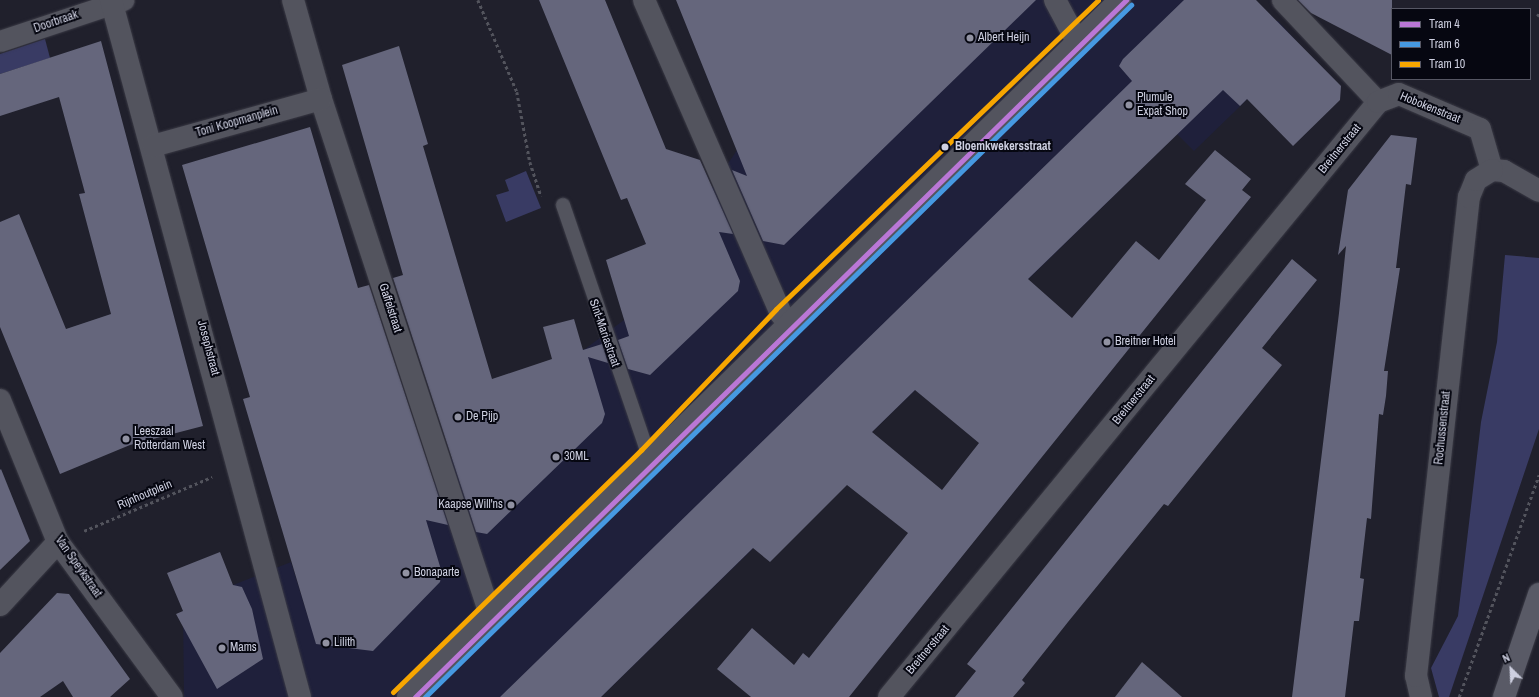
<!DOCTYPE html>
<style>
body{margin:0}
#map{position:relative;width:1539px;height:697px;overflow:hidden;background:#20202c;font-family:"Archivo Narrow",sans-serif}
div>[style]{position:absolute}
.built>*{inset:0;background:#1f203b}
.green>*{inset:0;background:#393b64}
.building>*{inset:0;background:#65667c}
.path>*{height:2.5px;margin-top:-1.25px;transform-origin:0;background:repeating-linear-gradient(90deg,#53545d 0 3px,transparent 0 6px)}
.roads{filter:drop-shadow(0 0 1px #3a3a45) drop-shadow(0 0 1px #3a3a45)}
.service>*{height:14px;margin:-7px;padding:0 7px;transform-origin:7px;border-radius:7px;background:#53545e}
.pedestrian>*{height:21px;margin:-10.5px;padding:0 10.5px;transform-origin:10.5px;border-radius:10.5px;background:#53545e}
.minor>*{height:22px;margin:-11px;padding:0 11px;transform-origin:11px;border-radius:11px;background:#53545e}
.secondary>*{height:22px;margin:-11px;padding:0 11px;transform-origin:11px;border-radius:11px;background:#595a66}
.tram-1>*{height:5px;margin:-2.5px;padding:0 2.5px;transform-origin:2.5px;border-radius:2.5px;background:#ba77d6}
.tram-2>*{height:5px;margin:-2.5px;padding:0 2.5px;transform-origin:2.5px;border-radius:2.5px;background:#4699e1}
.tram-3>*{height:5px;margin:-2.5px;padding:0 2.5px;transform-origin:2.5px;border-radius:2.5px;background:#f7a600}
.dots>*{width:11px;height:11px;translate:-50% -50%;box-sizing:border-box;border:2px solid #060711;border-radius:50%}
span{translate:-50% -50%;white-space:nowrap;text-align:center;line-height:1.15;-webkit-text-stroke:4px #060711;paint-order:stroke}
.street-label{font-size:12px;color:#ced0e1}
.poi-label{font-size:12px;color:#ced0e1}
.left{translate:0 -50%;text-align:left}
.right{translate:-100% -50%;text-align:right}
.stop-label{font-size:12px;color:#ced0e1;font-weight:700}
.legend{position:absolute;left:1391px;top:8px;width:140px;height:72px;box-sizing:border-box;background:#060711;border:1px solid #565764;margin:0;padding:5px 7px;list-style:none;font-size:12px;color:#ced0e1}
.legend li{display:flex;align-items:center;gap:8px;height:20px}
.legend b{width:20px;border:1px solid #565764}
.north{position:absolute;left:1491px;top:649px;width:40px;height:40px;-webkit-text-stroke:3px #060711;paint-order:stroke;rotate:336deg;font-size:11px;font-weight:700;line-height:16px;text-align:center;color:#ced0e1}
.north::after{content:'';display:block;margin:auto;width:14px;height:18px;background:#ced0e1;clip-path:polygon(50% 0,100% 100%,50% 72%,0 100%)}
</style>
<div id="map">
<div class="built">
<i style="clip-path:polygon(803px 0,1248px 0,1272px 21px,1278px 21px,1299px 44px,1299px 49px,1194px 151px,1177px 134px,601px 697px,184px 697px,183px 611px,233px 585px,291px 562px,308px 617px,421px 502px,455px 453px,562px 356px,585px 349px,624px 320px,737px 150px,706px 74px,771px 42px)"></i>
</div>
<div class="green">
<i style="clip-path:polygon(45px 39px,50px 58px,0 74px,0 54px)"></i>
<i style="clip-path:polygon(526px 171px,541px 208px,506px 222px,496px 195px,509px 191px,505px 180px)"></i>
<i style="clip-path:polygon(1505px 255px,1539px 258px,1539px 429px,1449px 697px,1439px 697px,1431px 668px,1458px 616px,1481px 422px,1497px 342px)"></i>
</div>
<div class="building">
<i style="clip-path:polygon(539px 0,605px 0,666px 149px,700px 160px,733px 234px,719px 232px,740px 281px,738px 291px,650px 375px,628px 369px,618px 340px,629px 336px,606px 260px,646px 244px,627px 198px,621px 200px)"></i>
<i style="clip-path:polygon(676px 0,1036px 0,784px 245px,763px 241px,732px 170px,747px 176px)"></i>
<i style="clip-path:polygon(evenodd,1184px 0,1256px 0,1341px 86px,1340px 100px,1293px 146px,1247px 99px,1240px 106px,1223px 90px,1028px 279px,1072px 318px,1136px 241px,1159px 260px,1206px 200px,1185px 184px,1215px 150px,1251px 179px,1242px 190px,1251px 197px,849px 697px,751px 697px,717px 669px,752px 628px,794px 665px,803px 653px,809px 658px,908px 533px,847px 485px,770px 562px,753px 548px,601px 697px,500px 697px,1132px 81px,1119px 66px,1123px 59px,1184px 0,915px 390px,979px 443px,942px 490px,872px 432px,915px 390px)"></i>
<i style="clip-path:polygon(1298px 0,1392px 0,1392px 55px,1311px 13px)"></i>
<i style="clip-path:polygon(101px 41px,203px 426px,130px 445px,60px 474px,0 327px,0 222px,19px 214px,66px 329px,111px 314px,79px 194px,85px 193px,59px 97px,0 116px,0 74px)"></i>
<i style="clip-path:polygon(399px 46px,428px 144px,423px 146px,492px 379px,552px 359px,543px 327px,574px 319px,583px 350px,602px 344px,608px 363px,588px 357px,605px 414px,602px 423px,487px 534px,476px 532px,393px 278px,403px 275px,342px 65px)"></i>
<i style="clip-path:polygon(310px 127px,358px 288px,369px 285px,448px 525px,426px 520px,442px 573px,440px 582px,373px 651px,316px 644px,243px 399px,250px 397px,182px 165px)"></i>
<i style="clip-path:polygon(1391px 135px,1417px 138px,1411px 185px,1406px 184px,1396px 268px,1400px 268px,1384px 371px,1388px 371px,1386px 396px,1383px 415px,1379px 414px,1371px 519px,1367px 518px,1360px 578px,1364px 579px,1359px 621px,1354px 621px,1345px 697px,1292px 697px,1339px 313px,1346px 246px,1338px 255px,1348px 190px)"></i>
<i style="clip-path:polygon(1292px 259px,1317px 280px,1262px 348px,1282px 365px,1168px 506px,1164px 504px,1068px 622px,1022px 680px,1025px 683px,1013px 697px,955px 697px,976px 671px,967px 664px)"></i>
<i style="clip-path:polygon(1px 469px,30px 541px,0 570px,0 470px)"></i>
<i style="clip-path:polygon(220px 552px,233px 585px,242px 587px,252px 609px,263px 659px,217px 689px,176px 614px,183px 611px,167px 573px)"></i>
<i style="clip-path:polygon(57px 593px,69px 594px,130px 679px,110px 697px,73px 697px,63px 681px,40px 697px,0 697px,0 653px)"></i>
<i style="clip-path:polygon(1142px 662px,1182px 697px,1115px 697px)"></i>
</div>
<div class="path">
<i style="left:478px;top:0;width:100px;rotate:67deg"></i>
<i style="left:517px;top:92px;width:71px;rotate:79.5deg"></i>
<i style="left:530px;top:162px;width:36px;rotate:72deg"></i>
<i style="left:1537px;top:16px;width:3px;rotate:-45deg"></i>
<i style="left:84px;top:531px;width:139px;rotate:-22.9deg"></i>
<i style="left:1459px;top:697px;width:236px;rotate:-70.2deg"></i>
</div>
<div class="roads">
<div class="service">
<i style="left:563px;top:205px;width:268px;rotate:71.1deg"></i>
</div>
<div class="pedestrian">
<i style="left:1282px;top:0;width:140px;rotate:46.7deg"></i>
<i style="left:0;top:41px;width:130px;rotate:-18.4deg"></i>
</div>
<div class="minor">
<i style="left:111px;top:0;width:722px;rotate:74.83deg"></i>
<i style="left:293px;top:0;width:103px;rotate:74.2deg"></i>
<i style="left:321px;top:99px;width:536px;rotate:71.84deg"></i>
<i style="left:488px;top:608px;width:8px;rotate:50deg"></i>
<i style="left:644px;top:0;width:343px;rotate:66.4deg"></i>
<i style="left:781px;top:314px;width:11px;rotate:49deg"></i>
<i style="left:1055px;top:0;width:49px;rotate:61.9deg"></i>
<i style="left:153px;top:146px;width:174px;rotate:-15.6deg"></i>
<i style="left:0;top:400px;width:153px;rotate:67.8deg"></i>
<i style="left:58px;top:542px;width:192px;rotate:53.7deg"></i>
<i style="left:0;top:605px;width:86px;rotate:-47.4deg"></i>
<i style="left:408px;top:697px;width:996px;rotate:-44.39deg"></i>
<i style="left:889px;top:697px;width:770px;rotate:-50.58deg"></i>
<i style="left:1378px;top:102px;width:22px;rotate:-21deg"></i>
<i style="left:1399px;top:94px;width:88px;rotate:23.4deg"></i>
<i style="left:1480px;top:129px;width:43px;rotate:73.7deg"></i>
<i style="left:1492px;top:170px;width:12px;rotate:5deg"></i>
<i style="left:1504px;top:171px;width:40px;rotate:29.7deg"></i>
<i style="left:1421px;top:697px;width:22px;rotate:-103deg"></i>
<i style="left:1416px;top:676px;width:482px;rotate:-83.7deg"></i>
<i style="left:1469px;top:197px;width:18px;rotate:-68deg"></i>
<i style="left:1476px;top:180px;width:19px;rotate:-32deg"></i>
</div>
<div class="secondary">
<i style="left:1504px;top:697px;width:109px;rotate:-71.2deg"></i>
</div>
</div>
<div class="tram-1">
<i style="left:415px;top:697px;width:996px;rotate:-44.43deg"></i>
</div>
<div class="tram-2">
<i style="left:425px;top:697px;width:989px;rotate:-44.43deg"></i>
</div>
<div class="tram-3">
<i style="left:393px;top:692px;width:347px;rotate:-44.3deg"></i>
<i style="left:641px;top:450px;width:195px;rotate:-46.2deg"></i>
<i style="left:776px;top:309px;width:446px;rotate:-43.8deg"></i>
</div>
<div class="dots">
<i style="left:970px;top:38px;background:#9192a2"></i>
<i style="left:1129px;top:105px;background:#9192a2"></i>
<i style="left:945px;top:147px;background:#ced0e1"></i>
<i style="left:1107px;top:342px;background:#9192a2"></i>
<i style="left:458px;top:417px;background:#9192a2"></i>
<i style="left:126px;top:439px;background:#9192a2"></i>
<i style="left:556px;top:457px;background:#9192a2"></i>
<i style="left:511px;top:505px;background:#9192a2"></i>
<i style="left:406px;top:573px;background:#9192a2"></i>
<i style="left:326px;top:643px;background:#9192a2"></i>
<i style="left:222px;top:648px;background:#9192a2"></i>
</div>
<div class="street-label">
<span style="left:56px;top:22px;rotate:-19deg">Doorbraak</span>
<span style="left:1430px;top:108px;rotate:22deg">Hobokenstraat</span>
<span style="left:237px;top:122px;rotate:-16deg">Toni Koopmanplein</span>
<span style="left:1340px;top:149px;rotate:-51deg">Breitnerstraat</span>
<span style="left:390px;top:308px;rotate:72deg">Gaffelstraat</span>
<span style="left:604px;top:333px;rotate:71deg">Sint-Mariastraat</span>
<span style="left:208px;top:348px;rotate:75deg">Josephstraat</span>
<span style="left:1134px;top:400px;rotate:-51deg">Breitnerstraat</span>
<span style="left:1443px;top:428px;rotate:-84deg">Rochussenstraat</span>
<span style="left:145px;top:495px;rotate:-23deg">Rijnhoutplein</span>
<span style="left:78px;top:567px;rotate:55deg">Van Speykstraat</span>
<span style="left:928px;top:650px;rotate:-50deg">Breitnerstraat</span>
</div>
<div class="poi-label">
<span class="left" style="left:978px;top:38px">Albert Heijn</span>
<span class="left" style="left:1137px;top:105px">Plumule<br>Expat Shop</span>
<span class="left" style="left:1115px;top:342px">Breitner Hotel</span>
<span class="left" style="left:466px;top:417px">De Pijp</span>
<span class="left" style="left:134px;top:439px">Leeszaal<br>Rotterdam West</span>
<span class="left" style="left:564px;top:457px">30ML</span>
<span class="right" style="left:503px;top:505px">Kaapse Will'ns</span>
<span class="left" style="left:414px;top:573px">Bonaparte</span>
<span class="left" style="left:334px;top:643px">Lilith</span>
<span class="left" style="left:230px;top:648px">Mams</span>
</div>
<div class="stop-label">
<span class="left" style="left:955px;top:147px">Bloemkwekersstraat</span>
</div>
<ul class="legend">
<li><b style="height:5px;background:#ba77d6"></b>Tram 4</li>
<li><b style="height:5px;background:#4699e1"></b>Tram 6</li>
<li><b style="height:5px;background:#f7a600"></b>Tram 10</li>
</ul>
<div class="north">N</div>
</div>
